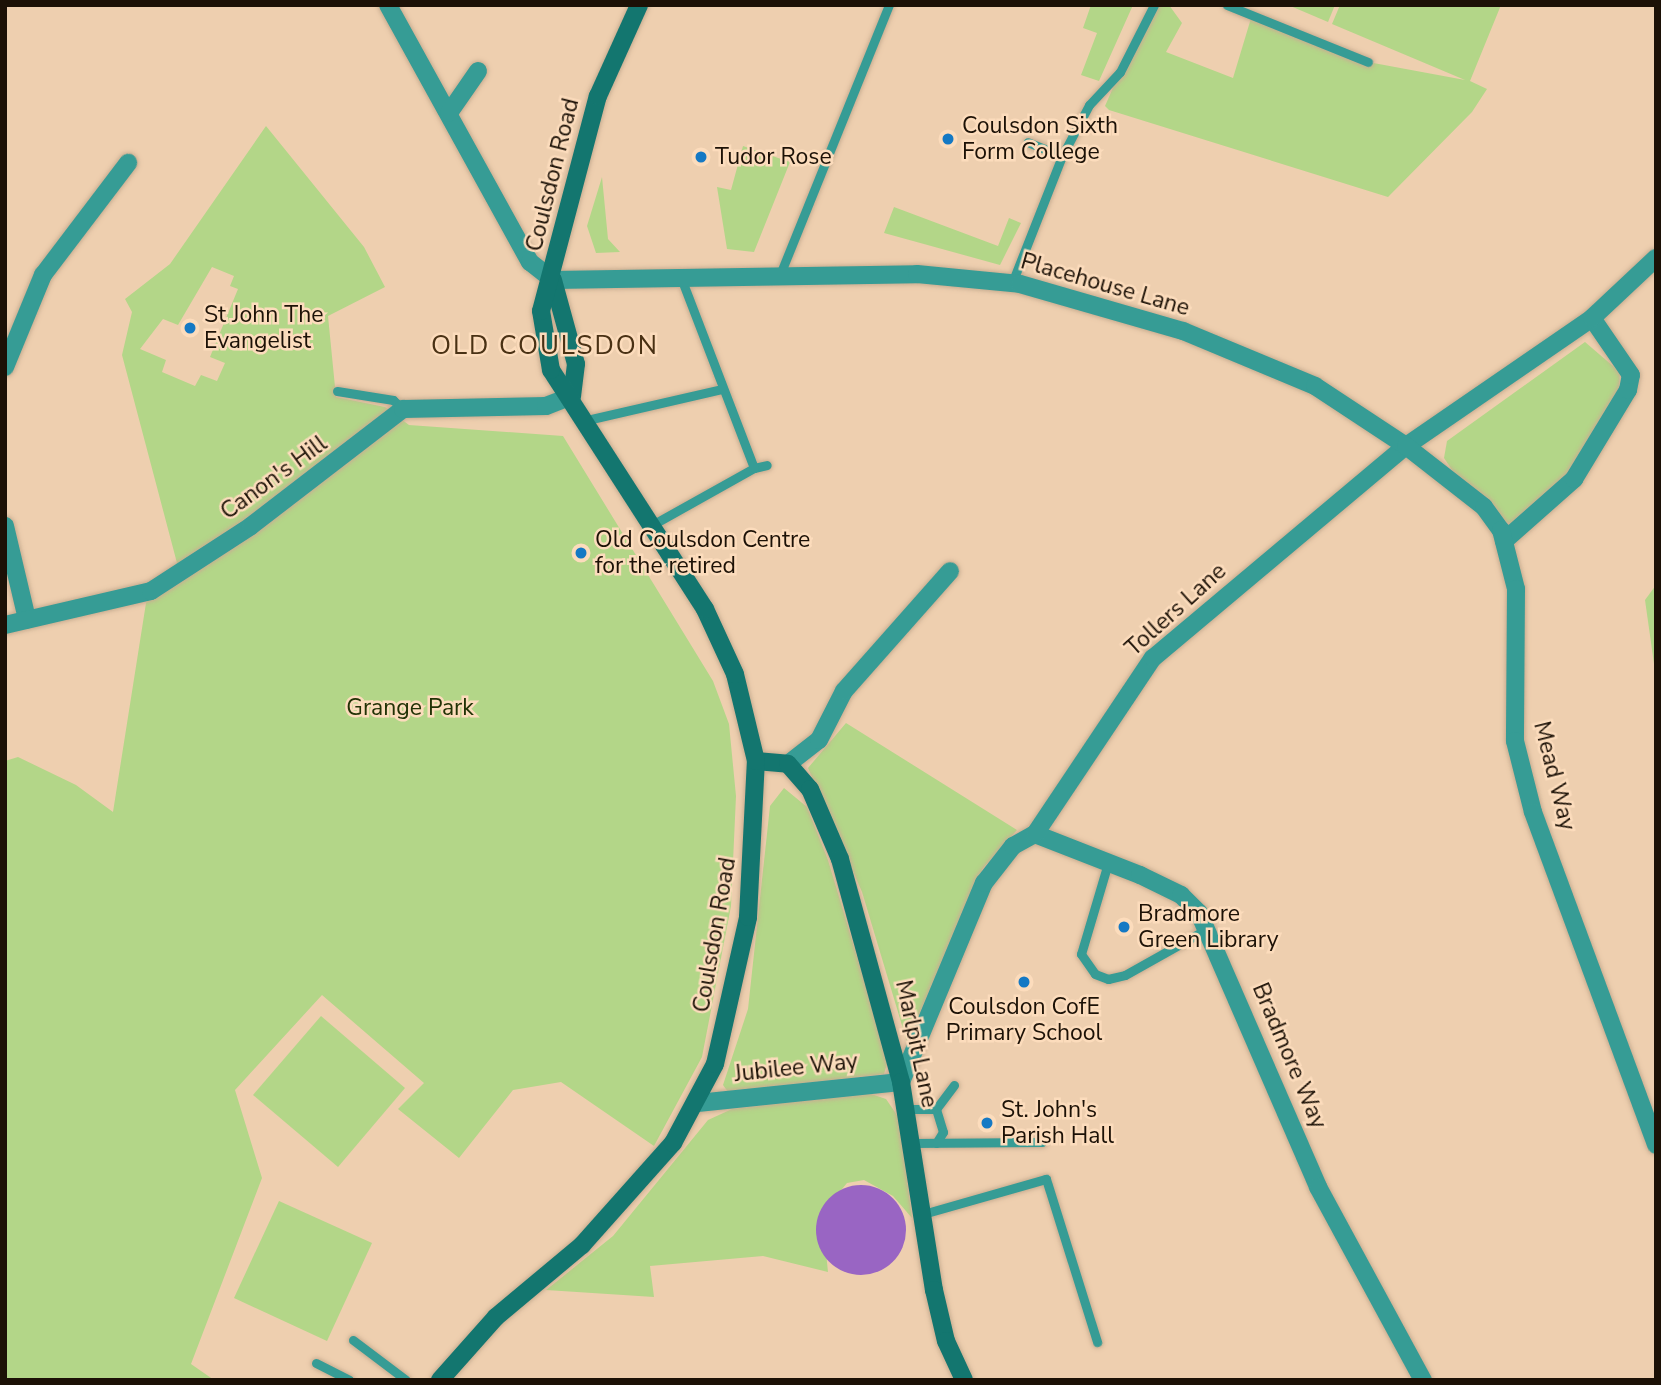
<!DOCTYPE html>
<style>
body{margin:0}
#map{position:relative;width:1661px;height:1385px;overflow:hidden;background:#eecfaf;font-family:"Nunito Sans",sans-serif}
div>[style]{position:absolute}
.green>*{inset:0;background:#b3d688}
.water>*{inset:0;background:#9965c3}
.round{border-radius:50%}
.roads{filter:drop-shadow(0 0 2px #c8ad91) drop-shadow(0 0 2px #c8ad91)}
.service>*{height:9px;margin:-4.5px;padding:0 4.5px;transform-origin:4.5px;border-radius:4.5px;background:#369c95}
.minor>*{height:18px;margin:-9px;padding:0 9px;transform-origin:9px;border-radius:9px;background:#369c95}
.tertiary>*{height:18px;margin:-9px;padding:0 9px;transform-origin:9px;border-radius:9px;background:#369c95}
.secondary>*{height:18px;margin:-9px;padding:0 9px;transform-origin:9px;border-radius:9px;background:#13766f}
.dots>*{width:19px;height:19px;translate:-50% -50%;box-sizing:border-box;border:4px solid #fcdcbc;border-radius:50%}
span{translate:-50% -50%;white-space:nowrap;text-align:center;line-height:1.15;-webkit-text-stroke:5px #fcdcbc;paint-order:stroke}
.poi-label{font-size:23px;color:#1c1106}
.left{translate:0 -50%;text-align:left}
.street-label{font-size:23px;color:#1c1106}
.park-label{font-size:23px;color:#213205}
.quarter-label{font-size:26px;color:#493114;letter-spacing:2px}
.frame{position:absolute;inset:0;border:7px solid #1c1106;pointer-events:none}
</style>
<div id="map">
<div class="green">
<i style="clip-path:polygon(1091px 5px,1133px 5px,1099px 81px,1081px 75px,1097px 33px,1083px 28px)"></i>
<i style="clip-path:polygon(1157px 5px,1169px 5px,1182px 23px,1166px 52px,1233px 78px,1252px 15px,1368px 62px,1465px 80px,1332px 24px,1340px 5px,1501px 5px,1470px 81px,1487px 89px,1472px 112px,1388px 197px,1109px 110px,1105px 106px,1141px 24px)"></i>
<i style="clip-path:polygon(1288px 5px,1335px 5px,1328px 22px)"></i>
<i style="clip-path:polygon(evenodd,266px 126px,364px 247px,385px 287px,328px 316px,336px 397px,385px 407px,409px 425px,563px 436px,713px 681px,729px 724px,736px 796px,731px 906px,702px 1057px,654px 1146px,561px 1082px,513px 1090px,459px 1158px,398px 1109px,424px 1083px,322px 995px,235px 1090px,262px 1178px,191px 1364px,214px 1380px,5px 1380px,5px 761px,18px 757px,76px 785px,113px 812px,146px 603px,177px 563px,122px 355px,132px 312px,125px 299px,170px 264px,266px 126px,212px 267px,234px 276px,230px 286px,238px 289px,210px 357px,225px 363px,217px 381px,201px 375px,195px 386px,162px 372px,166px 360px,140px 349px,163px 319px,178px 325px,212px 267px)"></i>
<i style="clip-path:polygon(743px 146px,790px 162px,754px 252px,727px 249px,717px 187px,731px 190px)"></i>
<i style="clip-path:polygon(602px 177px,608px 239px,620px 252px,596px 253px,587px 226px)"></i>
<i style="clip-path:polygon(894px 207px,998px 246px,1009px 218px,1021px 223px,1000px 265px,884px 233px)"></i>
<i style="clip-path:polygon(1585px 342px,1620px 372px,1619px 388px,1563px 480px,1513px 524px,1506px 522px,1454px 473px,1444px 458px,1447px 441px)"></i>
<i style="clip-path:polygon(1656px 585px,1656px 678px,1645px 600px)"></i>
<i style="clip-path:polygon(846px 723px,1017px 830px,983px 868px,907px 1042px,862px 892px,808px 768px)"></i>
<i style="clip-path:polygon(784px 788px,807px 807px,828px 860px,888px 1060px,884px 1074px,728px 1092px,723px 1085px,748px 1009px,770px 806px)"></i>
<i style="clip-path:polygon(321px 1016px,405px 1088px,338px 1167px,253px 1095px)"></i>
<i style="clip-path:polygon(868px 1093px,886px 1099px,899px 1118px,912px 1218px,893px 1196px,864px 1180px,847px 1183px,822px 1213px,828px 1272px,763px 1256px,650px 1266px,654px 1297px,546px 1290px,613px 1236px,708px 1120px,732px 1109px)"></i>
<i style="clip-path:polygon(279px 1201px,372px 1243px,327px 1341px,234px 1298px)"></i>
</div>
<div class="water">
<i class="round" style="left:816px;top:1185px;width:90px;height:90px"></i>
</div>
<div class="roads">
<div class="service">
<i style="left:1227px;top:5px;width:152px;rotate:22deg"></i>
<i style="left:1062px;top:156px;width:58px;rotate:-62.1deg"></i>
<i style="left:1089px;top:105px;width:45px;rotate:-46.8deg"></i>
<i style="left:1120px;top:72px;width:75px;rotate:-63.1deg"></i>
<i style="left:779px;top:277px;width:293px;rotate:-68deg"></i>
<i style="left:1012px;top:283px;width:136px;rotate:-68.5deg"></i>
<i style="left:1062px;top:156px;width:37px;rotate:-158deg"></i>
<i style="left:337px;top:391px;width:57px;rotate:9.1deg"></i>
<i style="left:393px;top:400px;width:13px;rotate:42deg"></i>
<i style="left:587px;top:420px;width:139px;rotate:-12.9deg"></i>
<i style="left:754px;top:468px;width:13px;rotate:-13deg"></i>
<i style="left:652px;top:525px;width:117px;rotate:-29.2deg"></i>
<i style="left:754px;top:468px;width:204px;rotate:-111deg"></i>
<i style="left:1108px;top:863px;width:95px;rotate:106.5deg"></i>
<i style="left:1081px;top:954px;width:24px;rotate:55deg"></i>
<i style="left:1095px;top:974px;width:14px;rotate:21deg"></i>
<i style="left:1108px;top:979px;width:17px;rotate:-13deg"></i>
<i style="left:1125px;top:975px;width:94px;rotate:-29.3deg"></i>
<i style="left:906px;top:1109px;width:30px"></i>
<i style="left:936px;top:1109px;width:30px;rotate:-53deg"></i>
<i style="left:936px;top:1109px;width:24px;rotate:73deg"></i>
<i style="left:943px;top:1132px;width:13px;rotate:122deg"></i>
<i style="left:911px;top:1143px;width:131px;rotate:-0.4deg"></i>
<i style="left:923px;top:1214px;width:128px;rotate:-15.9deg"></i>
<i style="left:1046px;top:1179px;width:171px;rotate:72.6deg"></i>
<i style="left:353px;top:1340px;width:66px;rotate:37deg"></i>
<i style="left:316px;top:1363px;width:37px;rotate:27deg"></i>
</div>
<div class="minor">
<i style="left:388px;top:5px;width:294px;rotate:61.1deg"></i>
<i style="left:530px;top:262px;width:29px;rotate:38deg"></i>
<i style="left:449px;top:113px;width:51px;rotate:-55.4deg"></i>
<i style="left:5px;top:367px;width:100px;rotate:-67.6deg"></i>
<i style="left:43px;top:275px;width:141px;rotate:-52.8deg"></i>
<i style="left:5px;top:526px;width:96px;rotate:76.7deg"></i>
<i style="left:1504px;top:541px;width:94px;rotate:-41.5deg"></i>
<i style="left:1574px;top:479px;width:104px;rotate:-58.8deg"></i>
<i style="left:1628px;top:390px;width:15px;rotate:-79deg"></i>
<i style="left:1631px;top:375px;width:69px;rotate:-124.4deg"></i>
<i style="left:5px;top:625px;width:150px;rotate:-13.1deg"></i>
<i style="left:151px;top:591px;width:119px;rotate:-33deg"></i>
<i style="left:251px;top:526px;width:192px;rotate:-37.6deg"></i>
<i style="left:403px;top:409px;width:143px;rotate:-1.2deg"></i>
<i style="left:546px;top:406px;width:28px;rotate:-21deg"></i>
<i style="left:788px;top:764px;width:39px;rotate:-38deg"></i>
<i style="left:819px;top:740px;width:55px;rotate:-63deg"></i>
<i style="left:844px;top:691px;width:160px;rotate:-48.5deg"></i>
<i style="left:1035px;top:834px;width:113px;rotate:21.3deg"></i>
<i style="left:1140px;top:875px;width:46px;rotate:26deg"></i>
<i style="left:1181px;top:895px;width:25px;rotate:45deg"></i>
<i style="left:1199px;top:913px;width:299px;rotate:66.5deg"></i>
<i style="left:1318px;top:1187px;width:220px;rotate:61.5deg"></i>
<i style="left:901px;top:1082px;width:216px;rotate:-67.4deg"></i>
<i style="left:984px;top:883px;width:47px;rotate:-51.9deg"></i>
<i style="left:1013px;top:846px;width:25px;rotate:-29deg"></i>
<i style="left:1035px;top:834px;width:212px;rotate:-56.2deg"></i>
<i style="left:1153px;top:658px;width:330px;rotate:-40deg"></i>
<i style="left:1406px;top:446px;width:226px;rotate:-34.5deg"></i>
<i style="left:1592px;top:318px;width:88px;rotate:-43.2deg"></i>
</div>
<div class="tertiary">
<i style="left:553px;top:280px;width:364px;rotate:-0.9deg"></i>
<i style="left:917px;top:274px;width:103px;rotate:5.5deg"></i>
<i style="left:1020px;top:284px;width:170px;rotate:16.1deg"></i>
<i style="left:1183px;top:331px;width:143px;rotate:22.6deg"></i>
<i style="left:1315px;top:386px;width:109px;rotate:33.4deg"></i>
<i style="left:1406px;top:446px;width:99px;rotate:38deg"></i>
<i style="left:1484px;top:507px;width:29px;rotate:54deg"></i>
<i style="left:1501px;top:530px;width:61px;rotate:75.7deg"></i>
<i style="left:1516px;top:589px;width:152px;rotate:90.4deg"></i>
<i style="left:1515px;top:741px;width:73px;rotate:75.8deg"></i>
<i style="left:1533px;top:812px;width:355px;rotate:69.7deg"></i>
<i style="left:697px;top:1103px;width:205px;rotate:-5.9deg"></i>
</div>
<div class="secondary">
<i style="left:553px;top:280px;width:87px;rotate:74.7deg"></i>
<i style="left:576px;top:364px;width:32px;rotate:97deg"></i>
<i style="left:756px;top:761px;width:32px;rotate:5deg"></i>
<i style="left:788px;top:764px;width:33px;rotate:49deg"></i>
<i style="left:810px;top:789px;width:76px;rotate:66.8deg"></i>
<i style="left:840px;top:859px;width:231px;rotate:74.7deg"></i>
<i style="left:901px;top:1082px;width:211px;rotate:81deg"></i>
<i style="left:934px;top:1290px;width:52px;rotate:76.8deg"></i>
<i style="left:946px;top:1341px;width:43px;rotate:65.2deg"></i>
<i style="left:440px;top:1380px;width:84px;rotate:-48.4deg"></i>
<i style="left:496px;top:1317px;width:112px;rotate:-39.9deg"></i>
<i style="left:582px;top:1245px;width:137px;rotate:-48.3deg"></i>
<i style="left:673px;top:1143px;width:89px;rotate:-62deg"></i>
<i style="left:715px;top:1064px;width:151px;rotate:-77.3deg"></i>
<i style="left:748px;top:917px;width:156px;rotate:-87.1deg"></i>
<i style="left:756px;top:761px;width:89px;rotate:-103.6deg"></i>
<i style="left:735px;top:674px;width:72px;rotate:-114.8deg"></i>
<i style="left:705px;top:609px;width:284px;rotate:-122.8deg"></i>
<i style="left:551px;top:370px;width:60px;rotate:-99.6deg"></i>
<i style="left:541px;top:311px;width:222px;rotate:-75.2deg"></i>
<i style="left:598px;top:96px;width:100px;rotate:-65.7deg"></i>
</div>
</div>
<div class="dots">
<i style="left:948px;top:139px;background:#1579c4"></i>
<i style="left:701px;top:157px;background:#1579c4"></i>
<i style="left:190px;top:328px;background:#1579c4"></i>
<i style="left:581px;top:553px;background:#1579c4"></i>
<i style="left:1124px;top:927px;background:#1579c4"></i>
<i style="left:1024px;top:982px;background:#1579c4"></i>
<i style="left:987px;top:1123px;background:#1579c4"></i>
</div>
<div class="poi-label">
<span class="left" style="left:962px;top:139px">Coulsdon Sixth<br>Form College</span>
<span class="left" style="left:715px;top:157px">Tudor Rose</span>
<span class="left" style="left:204px;top:328px">St John The<br>Evangelist</span>
<span class="left" style="left:595px;top:553px">Old Coulsdon Centre<br>for the retired</span>
<span class="left" style="left:1138px;top:927px">Bradmore<br>Green Library</span>
<span style="left:1024px;top:1020px">Coulsdon CofE<br>Primary School</span>
<span class="left" style="left:1001px;top:1123px">St. John's<br>Parish Hall</span>
</div>
<div class="street-label">
<span style="left:553px;top:175px;rotate:-76deg">Coulsdon Road</span>
<span style="left:1105px;top:285px;rotate:16deg">Placehouse Lane</span>
<span style="left:274px;top:478px;rotate:-36deg">Canon's Hill</span>
<span style="left:1176px;top:610px;rotate:-42deg">Tollers Lane</span>
<span style="left:1554px;top:776px;rotate:76deg">Mead Way</span>
<span style="left:715px;top:935px;rotate:-80deg">Coulsdon Road</span>
<span style="left:916px;top:1044px;rotate:78deg">Marlpit Lane</span>
<span style="left:1289px;top:1056px;rotate:67deg">Bradmore Way</span>
<span style="left:796px;top:1068px;rotate:-6deg">Jubilee Way</span>
</div>
<div class="park-label">
<span style="left:410px;top:708px">Grange Park</span>
</div>
<div class="quarter-label">
<span style="left:545px;top:346px">OLD COULSDON</span>
</div>
<div class="frame"></div>
</div>
